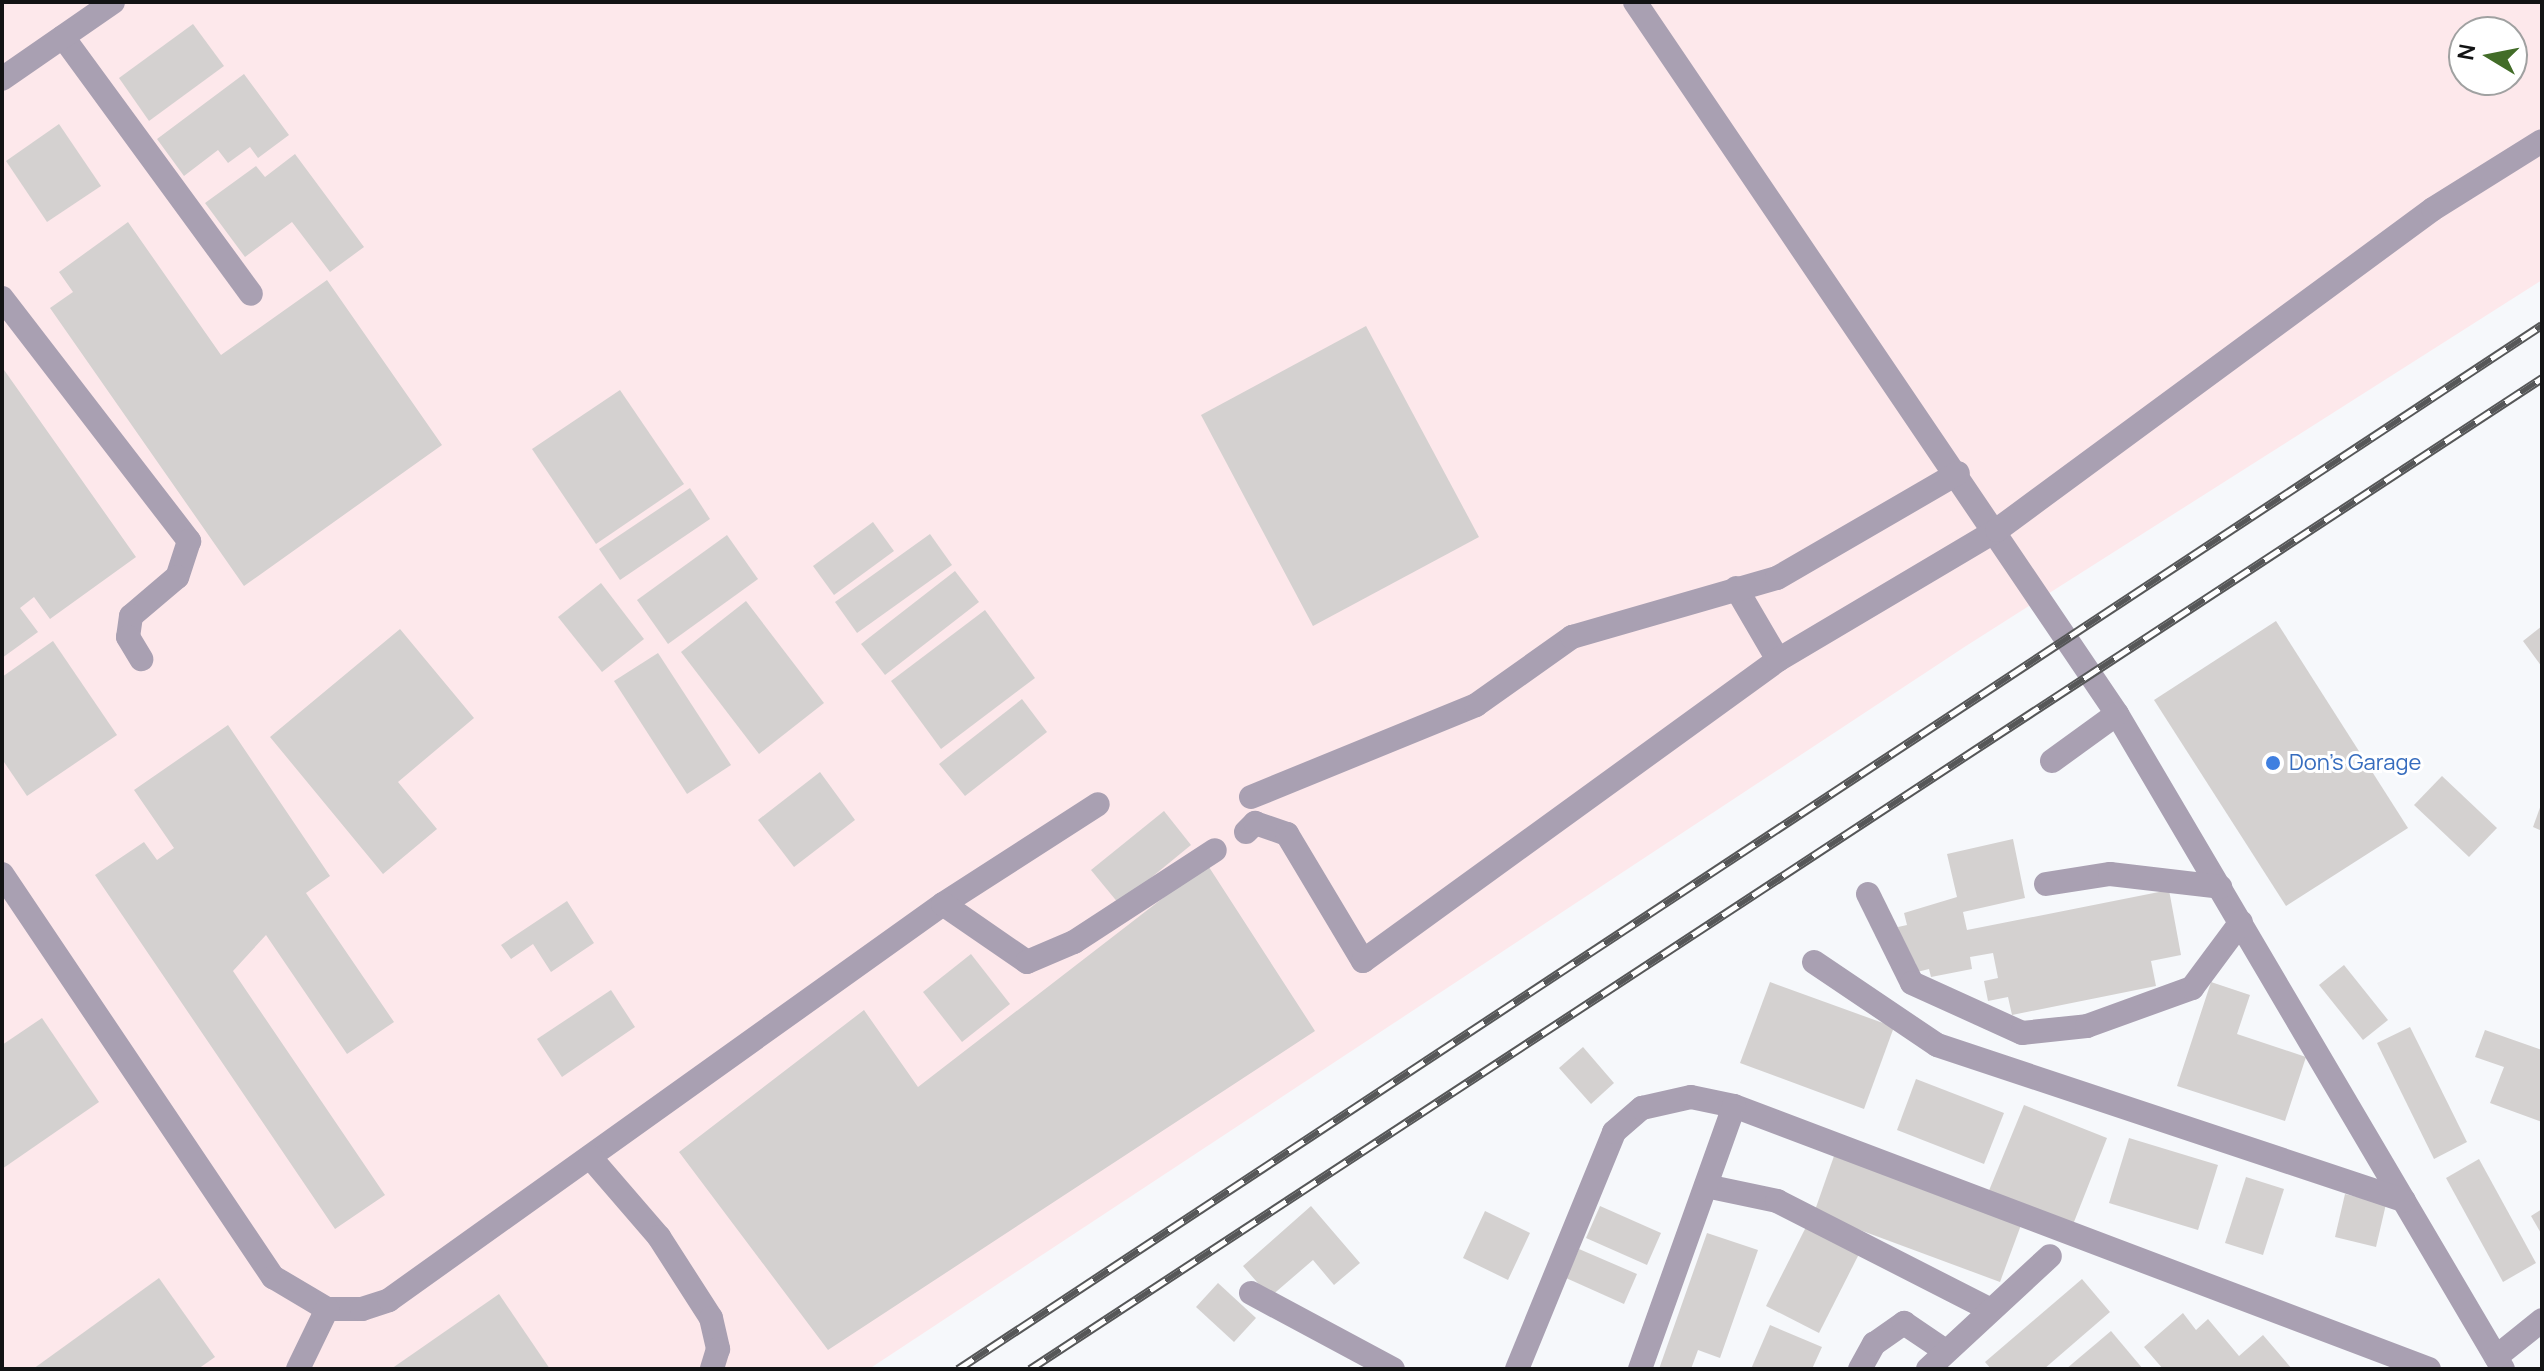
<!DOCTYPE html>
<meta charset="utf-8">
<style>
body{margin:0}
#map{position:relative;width:2544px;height:1371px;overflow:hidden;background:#f6f8fb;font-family:Manrope,sans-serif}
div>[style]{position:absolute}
.industrial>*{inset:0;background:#fde8eb}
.building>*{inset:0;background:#d4d1d0}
.minor>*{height:24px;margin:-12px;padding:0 12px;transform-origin:12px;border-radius:12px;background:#a9a0b2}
.rail>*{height:9px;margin-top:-4.5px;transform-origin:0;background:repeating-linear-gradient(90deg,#fff 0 18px,#565758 0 36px);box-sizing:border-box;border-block:2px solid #565758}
.dots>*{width:22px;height:22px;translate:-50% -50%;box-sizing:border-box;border:4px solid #fff;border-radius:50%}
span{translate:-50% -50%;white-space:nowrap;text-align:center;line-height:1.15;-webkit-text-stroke:6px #fff;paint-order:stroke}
.shop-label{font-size:22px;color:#366cbe}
.left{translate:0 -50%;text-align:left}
.frame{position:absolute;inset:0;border:4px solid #121314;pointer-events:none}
.north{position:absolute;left:2448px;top:16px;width:80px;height:80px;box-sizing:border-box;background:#fff;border:2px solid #a0a1a1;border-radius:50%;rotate:280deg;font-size:22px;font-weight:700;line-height:32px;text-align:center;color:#121314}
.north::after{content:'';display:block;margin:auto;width:28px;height:36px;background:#426c28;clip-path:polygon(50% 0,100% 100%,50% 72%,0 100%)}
</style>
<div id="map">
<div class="industrial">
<i style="clip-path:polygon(evenodd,2px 2px,2542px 2px,2542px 280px,1966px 646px,869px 1369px,2px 1369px,2px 2px,2464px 32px,2512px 32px,2512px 80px,2464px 80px,2464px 32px)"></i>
</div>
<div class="building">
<i style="clip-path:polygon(193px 24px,224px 66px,149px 121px,119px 78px)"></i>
<i style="clip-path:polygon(244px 74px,289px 135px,258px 158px,250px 147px,228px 163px,218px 150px,184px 176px,157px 139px)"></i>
<i style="clip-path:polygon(59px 124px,101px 186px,47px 222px,6px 161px)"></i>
<i style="clip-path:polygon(295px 154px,364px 247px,330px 272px,292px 222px,245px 257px,205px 203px,256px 166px,265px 177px)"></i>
<i style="clip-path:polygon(128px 222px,221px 355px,327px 280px,442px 445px,244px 586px,50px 308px,73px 292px,59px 272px)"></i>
<i style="clip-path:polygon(1366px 326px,1479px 537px,1313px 626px,1201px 415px)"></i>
<i style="clip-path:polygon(2px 367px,136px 557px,50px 619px,34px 597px,20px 608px,38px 632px,2px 658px)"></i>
<i style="clip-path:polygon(620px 390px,684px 484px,596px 544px,532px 449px)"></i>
<i style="clip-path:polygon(690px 488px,710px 519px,620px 580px,599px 549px)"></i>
<i style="clip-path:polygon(873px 522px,894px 551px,834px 595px,813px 566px)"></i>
<i style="clip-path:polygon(930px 534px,952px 565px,857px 633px,835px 602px)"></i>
<i style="clip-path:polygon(727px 535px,758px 579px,668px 644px,637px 600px)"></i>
<i style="clip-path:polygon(955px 571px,979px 602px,885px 675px,861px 644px)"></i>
<i style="clip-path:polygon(601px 583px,644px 639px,602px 672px,558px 617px)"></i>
<i style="clip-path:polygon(746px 601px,824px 703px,759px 754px,681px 652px)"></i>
<i style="clip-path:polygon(985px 610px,1035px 678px,941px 749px,891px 681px)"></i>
<i style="clip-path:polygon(2276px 621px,2408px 828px,2286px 906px,2154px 700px)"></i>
<i style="clip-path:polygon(2542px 626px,2542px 667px,2523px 641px)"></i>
<i style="clip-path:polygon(400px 629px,474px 718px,398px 782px,437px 829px,383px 874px,270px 737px)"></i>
<i style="clip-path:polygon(53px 641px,117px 735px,27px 796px,2px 759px,2px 677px)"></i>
<i style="clip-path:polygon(658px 653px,731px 765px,687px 794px,614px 681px)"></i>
<i style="clip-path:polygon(1022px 699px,1047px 732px,965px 796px,939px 764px)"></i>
<i style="clip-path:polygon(228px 725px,330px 876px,306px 893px,394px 1022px,347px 1054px,266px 935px,233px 971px,385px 1195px,335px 1229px,95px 875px,144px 842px,157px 860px,174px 848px,134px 790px)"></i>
<i style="clip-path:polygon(820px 772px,855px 820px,794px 867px,758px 820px)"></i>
<i style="clip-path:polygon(2442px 776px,2497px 828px,2469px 857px,2414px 805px)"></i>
<i style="clip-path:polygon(2542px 802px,2542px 831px,2533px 827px)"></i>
<i style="clip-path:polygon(1164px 811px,1191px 845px,1119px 904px,1091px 870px)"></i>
<i style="clip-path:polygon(2013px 839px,2025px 898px,1963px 912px,1967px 930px,2169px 890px,2181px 955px,2151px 961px,2156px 986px,2012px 1015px,2008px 997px,1988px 1001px,1984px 981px,1998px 978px,1993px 953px,1970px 957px,1972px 969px,1931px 977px,1929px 969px,1917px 972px,1915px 962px,1905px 964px,1898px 927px,1907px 925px,1904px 913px,1957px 897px,1947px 854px)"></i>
<i style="clip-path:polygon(1207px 864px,1315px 1031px,828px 1350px,679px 1152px,864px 1010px,918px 1087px)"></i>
<i style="clip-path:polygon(567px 901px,594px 943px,551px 972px,533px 944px,511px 959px,501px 945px)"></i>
<i style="clip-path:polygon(971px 954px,1010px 1004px,962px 1042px,923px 992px)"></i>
<i style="clip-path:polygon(2344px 965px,2388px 1020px,2363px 1040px,2319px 985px)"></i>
<i style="clip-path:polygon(1770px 982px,1894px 1027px,1864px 1109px,1740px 1063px)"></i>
<i style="clip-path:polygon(2211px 982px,2250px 995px,2237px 1034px,2306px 1057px,2285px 1121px,2177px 1086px)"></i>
<i style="clip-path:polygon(611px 990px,635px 1027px,562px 1077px,537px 1039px)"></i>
<i style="clip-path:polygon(42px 1018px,99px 1102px,2px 1169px,2px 1045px)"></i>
<i style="clip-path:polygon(2410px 1027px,2467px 1142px,2434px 1159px,2377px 1043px)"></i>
<i style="clip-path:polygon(2485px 1030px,2542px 1050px,2542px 1122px,2490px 1103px,2504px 1067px,2475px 1057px)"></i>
<i style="clip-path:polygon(1583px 1047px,1614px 1083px,1591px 1104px,1559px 1068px)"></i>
<i style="clip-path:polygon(1916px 1079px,2004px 1113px,1984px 1164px,1897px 1130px)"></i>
<i style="clip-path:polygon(2024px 1105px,2107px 1138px,2072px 1227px,1988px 1193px)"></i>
<i style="clip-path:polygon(2129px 1138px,2218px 1165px,2198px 1230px,2109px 1203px)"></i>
<i style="clip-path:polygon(1834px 1156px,2021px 1225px,2000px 1282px,1814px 1213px)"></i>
<i style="clip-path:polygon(2479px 1159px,2536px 1263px,2503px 1282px,2446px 1178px)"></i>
<i style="clip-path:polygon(2246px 1177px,2284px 1189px,2263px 1255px,2225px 1243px)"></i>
<i style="clip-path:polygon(2345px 1194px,2386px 1204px,2376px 1247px,2335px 1237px)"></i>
<i style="clip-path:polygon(1311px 1206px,1360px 1263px,1334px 1285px,1313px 1260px,1270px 1297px,1243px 1266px)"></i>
<i style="clip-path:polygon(1600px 1206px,1661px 1233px,1647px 1265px,1586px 1238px)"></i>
<i style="clip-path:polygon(2542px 1209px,2542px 1235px,2531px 1216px)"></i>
<i style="clip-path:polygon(1485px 1211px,1530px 1233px,1508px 1280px,1463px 1258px)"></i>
<i style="clip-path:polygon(1806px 1227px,1859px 1254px,1819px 1333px,1766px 1306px)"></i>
<i style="clip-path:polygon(1707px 1233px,1758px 1250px,1720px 1358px,1698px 1350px,1691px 1369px,1659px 1369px)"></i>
<i style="clip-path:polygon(1579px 1249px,1637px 1274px,1624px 1304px,1566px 1278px)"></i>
<i style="clip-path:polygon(159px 1278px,215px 1357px,198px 1369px,33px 1369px)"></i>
<i style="clip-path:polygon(2082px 1279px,2110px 1312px,2044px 1369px,1991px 1369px,1985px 1362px)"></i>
<i style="clip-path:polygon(1218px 1283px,1256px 1318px,1234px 1342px,1196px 1307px)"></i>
<i style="clip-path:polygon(499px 1294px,550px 1369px,391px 1369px)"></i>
<i style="clip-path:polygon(2183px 1313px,2196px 1330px,2208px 1319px,2239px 1356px,2263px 1335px,2292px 1369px,2163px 1369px,2144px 1347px)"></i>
<i style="clip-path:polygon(1770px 1325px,1822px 1347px,1812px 1369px,1751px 1369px)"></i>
<i style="clip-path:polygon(2111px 1331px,2143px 1369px,2066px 1369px)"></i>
</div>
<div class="minor">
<i style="left:1635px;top:2px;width:860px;rotate:55.9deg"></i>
<i style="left:2117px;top:714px;width:760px;rotate:59.49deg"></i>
<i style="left:63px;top:37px;width:318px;rotate:53.8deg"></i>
<i style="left:2px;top:79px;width:135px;rotate:-34.7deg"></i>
<i style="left:2px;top:298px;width:307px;rotate:52.4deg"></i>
<i style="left:189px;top:541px;width:38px;rotate:108deg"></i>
<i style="left:177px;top:577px;width:60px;rotate:139.7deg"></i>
<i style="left:131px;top:616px;width:21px;rotate:98deg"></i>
<i style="left:128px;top:637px;width:26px;rotate:59deg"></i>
<i style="left:1736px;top:588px;width:83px;rotate:59.7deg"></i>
<i style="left:2052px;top:761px;width:80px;rotate:-35.9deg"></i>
<i style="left:1251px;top:797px;width:243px;rotate:-22.2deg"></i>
<i style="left:1476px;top:705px;width:118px;rotate:-35.3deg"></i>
<i style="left:1572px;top:637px;width:213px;rotate:-16.1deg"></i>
<i style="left:1777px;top:578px;width:209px;rotate:-30.1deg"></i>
<i style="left:1246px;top:832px;width:13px;rotate:-45deg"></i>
<i style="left:1255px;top:823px;width:34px;rotate:19deg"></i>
<i style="left:1287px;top:834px;width:148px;rotate:59.1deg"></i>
<i style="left:1363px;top:961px;width:513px;rotate:-35.95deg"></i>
<i style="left:1778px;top:660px;width:255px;rotate:-30.7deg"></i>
<i style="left:1997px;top:530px;width:541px;rotate:-36.36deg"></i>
<i style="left:2433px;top:209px;width:128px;rotate:-32deg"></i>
<i style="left:2px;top:874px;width:486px;rotate:56.1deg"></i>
<i style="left:273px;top:1277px;width:63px;rotate:30.7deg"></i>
<i style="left:327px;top:1309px;width:35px"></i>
<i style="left:362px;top:1309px;width:28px;rotate:-18deg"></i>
<i style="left:389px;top:1300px;width:681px;rotate:-35.56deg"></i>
<i style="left:943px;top:904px;width:184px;rotate:-32.8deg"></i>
<i style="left:2046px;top:884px;width:65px;rotate:-8.9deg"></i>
<i style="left:2110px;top:874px;width:111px;rotate:6.7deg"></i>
<i style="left:1868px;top:894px;width:99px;rotate:63.7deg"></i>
<i style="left:1912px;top:983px;width:121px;rotate:24.4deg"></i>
<i style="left:2022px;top:1033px;width:65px;rotate:-6.1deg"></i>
<i style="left:2087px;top:1026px;width:112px;rotate:-19.9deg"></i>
<i style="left:2192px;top:988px;width:82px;rotate:-53.4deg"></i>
<i style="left:943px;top:904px;width:102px;rotate:34.6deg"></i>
<i style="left:1027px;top:962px;width:51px;rotate:-23.1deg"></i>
<i style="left:1074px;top:942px;width:168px;rotate:-33.1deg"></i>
<i style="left:1814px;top:962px;width:148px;rotate:34deg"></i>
<i style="left:1937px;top:1045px;width:492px;rotate:18.4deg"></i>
<i style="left:590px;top:1157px;width:106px;rotate:49.2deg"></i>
<i style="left:659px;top:1237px;width:96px;rotate:57.3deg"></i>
<i style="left:711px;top:1318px;width:32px;rotate:77deg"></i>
<i style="left:718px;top:1349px;width:21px;rotate:107deg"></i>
<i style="left:1706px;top:1186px;width:73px;rotate:11.9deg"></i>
<i style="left:1777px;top:1201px;width:240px;rotate:27deg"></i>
<i style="left:1251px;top:1293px;width:161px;rotate:28.2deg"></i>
<i style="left:2496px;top:1357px;width:59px;rotate:-38.8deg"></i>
<i style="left:298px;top:1369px;width:67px;rotate:-64.2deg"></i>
<i style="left:1517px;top:1369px;width:256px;rotate:-67.7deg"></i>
<i style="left:1614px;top:1132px;width:37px;rotate:-41deg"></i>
<i style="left:1642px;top:1108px;width:50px;rotate:-12.7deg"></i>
<i style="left:1691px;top:1097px;width:44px;rotate:11.8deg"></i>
<i style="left:1734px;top:1106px;width:743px;rotate:20.73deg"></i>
<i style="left:1640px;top:1369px;width:279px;rotate:-70.3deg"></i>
<i style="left:1860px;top:1369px;width:29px;rotate:-61deg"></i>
<i style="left:1874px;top:1344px;width:37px;rotate:-35deg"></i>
<i style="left:1904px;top:1323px;width:48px;rotate:34deg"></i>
<i style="left:1928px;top:1369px;width:166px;rotate:-42.8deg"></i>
</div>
<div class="rail">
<i style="left:958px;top:1369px;width:1897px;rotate:-33.39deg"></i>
<i style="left:1030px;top:1369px;width:1808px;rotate:-33.24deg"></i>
</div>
<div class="dots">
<i style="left:2273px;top:763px;background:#3f7fe0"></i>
</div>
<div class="shop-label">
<span class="left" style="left:2289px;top:763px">Don’s Garage</span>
</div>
<div class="frame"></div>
<div class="north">N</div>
</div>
